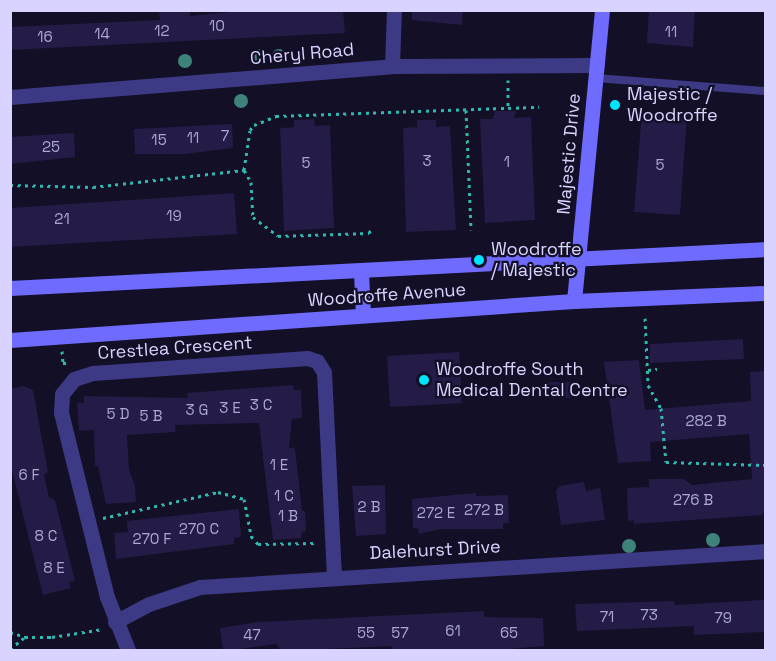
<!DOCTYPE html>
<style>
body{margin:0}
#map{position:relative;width:776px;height:661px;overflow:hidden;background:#130f26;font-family:"Space Grotesk",sans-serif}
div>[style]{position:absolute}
.building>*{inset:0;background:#241b47}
.path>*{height:3px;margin-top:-1.5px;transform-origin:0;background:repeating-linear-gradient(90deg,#2fb8b0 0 3px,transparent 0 7.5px)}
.lane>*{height:8px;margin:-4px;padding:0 4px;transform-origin:4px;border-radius:4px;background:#3d3a85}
.street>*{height:15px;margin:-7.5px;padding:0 7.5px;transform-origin:7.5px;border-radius:7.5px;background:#3d3a85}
.secondary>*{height:15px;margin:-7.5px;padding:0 7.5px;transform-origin:7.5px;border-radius:7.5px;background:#6f6bff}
.trees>*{width:14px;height:14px;margin:-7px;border-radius:50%;background:#3d827b}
.dots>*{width:16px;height:16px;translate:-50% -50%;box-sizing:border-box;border:3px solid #130f26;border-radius:50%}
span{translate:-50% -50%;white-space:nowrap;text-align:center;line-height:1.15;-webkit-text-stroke:4.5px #130f26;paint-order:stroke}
.number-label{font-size:15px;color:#aca6d1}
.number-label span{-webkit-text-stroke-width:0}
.street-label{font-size:18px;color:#d9d4ff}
.poi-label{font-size:18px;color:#d9d4ff}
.left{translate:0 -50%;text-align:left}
.frame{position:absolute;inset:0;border:12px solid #d9d4ff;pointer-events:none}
</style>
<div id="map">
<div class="building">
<i style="clip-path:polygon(171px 10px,190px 12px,190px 16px,252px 10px,343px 10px,345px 33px,10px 50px,10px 27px,160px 20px,159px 11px)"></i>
<i style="clip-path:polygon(412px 10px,463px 10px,462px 25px,412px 20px)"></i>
<i style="clip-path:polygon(649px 10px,695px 10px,693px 47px,647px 43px)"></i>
<i style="clip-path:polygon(495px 111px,516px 111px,514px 118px,531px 117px,535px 220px,485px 223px,480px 119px,493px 119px)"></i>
<i style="clip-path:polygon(642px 111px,687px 114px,680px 215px,634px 212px)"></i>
<i style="clip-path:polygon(314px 119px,315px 126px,330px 125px,334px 228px,284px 231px,280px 128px,294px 127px,294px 120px)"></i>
<i style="clip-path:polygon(417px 120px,436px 120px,436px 127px,450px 126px,456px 230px,406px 232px,403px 128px,417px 127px)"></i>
<i style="clip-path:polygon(232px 124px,233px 148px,185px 154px,135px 154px,134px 129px)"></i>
<i style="clip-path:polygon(74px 133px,75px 157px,10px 164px,10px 137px)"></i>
<i style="clip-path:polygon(234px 193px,237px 234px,10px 247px,10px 208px)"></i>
<i style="clip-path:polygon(743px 339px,744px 359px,650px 363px,650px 344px)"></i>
<i style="clip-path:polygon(459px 352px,462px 403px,390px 407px,387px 356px)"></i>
<i style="clip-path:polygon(639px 360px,645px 410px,751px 401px,750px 372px,765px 371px,765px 510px,762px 515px,634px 524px,634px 520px,628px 521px,627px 488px,649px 487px,649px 479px,684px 479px,692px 485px,752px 479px,749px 434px,650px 442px,651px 461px,618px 463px,604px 362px)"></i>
<i style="clip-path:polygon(546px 382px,570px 382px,570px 398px,546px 397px)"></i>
<i style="clip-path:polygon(293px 385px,294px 390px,301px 390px,302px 418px,292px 419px,289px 448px,295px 448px,302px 511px,305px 511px,306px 531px,302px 532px,301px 538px,273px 540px,259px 423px,175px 425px,176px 432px,127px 435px,129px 470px,135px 485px,136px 502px,106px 504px,98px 466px,95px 466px,94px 430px,79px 431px,77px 403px,84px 403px,84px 396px,188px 398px,187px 393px)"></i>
<i style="clip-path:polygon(24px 386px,33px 390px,48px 472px,44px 474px,47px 489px,49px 497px,55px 500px,75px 581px,69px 582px,71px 588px,43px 595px,10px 462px,10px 389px)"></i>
<i style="clip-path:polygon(584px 482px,586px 491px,600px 488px,605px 520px,561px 525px,556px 491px,560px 486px)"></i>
<i style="clip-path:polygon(385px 485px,386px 534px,356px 536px,352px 486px)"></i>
<i style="clip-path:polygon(476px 493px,476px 496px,508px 495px,509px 523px,503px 523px,503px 529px,440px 529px,419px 534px,418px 528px,413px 528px,412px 499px)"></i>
<i style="clip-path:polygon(239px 509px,241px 537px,234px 538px,234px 544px,116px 559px,114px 533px,128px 532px,127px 521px)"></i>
<i style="clip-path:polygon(765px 600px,765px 632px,694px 635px,694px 626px,577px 631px,575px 604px,674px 601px,675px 605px)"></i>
<i style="clip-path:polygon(484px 611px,484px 617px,543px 618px,544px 646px,485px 651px,392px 651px,392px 646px,280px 651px,277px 644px,223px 651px,220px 628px,258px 622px)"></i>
</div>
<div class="path">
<i style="left:508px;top:80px;width:28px;rotate:90deg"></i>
<i style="left:466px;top:110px;width:120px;rotate:87.6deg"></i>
<i style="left:244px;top:170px;width:14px;rotate:60deg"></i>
<i style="left:251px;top:182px;width:35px;rotate:87deg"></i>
<i style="left:253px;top:217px;width:31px;rotate:37deg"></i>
<i style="left:278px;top:236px;width:91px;rotate:-1.9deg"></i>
<i style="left:369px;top:233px;width:6px;rotate:-59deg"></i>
<i style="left:10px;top:185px;width:83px;rotate:1.4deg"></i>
<i style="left:93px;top:187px;width:152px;rotate:-6.4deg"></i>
<i style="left:244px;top:170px;width:40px;rotate:-81.5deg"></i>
<i style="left:250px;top:130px;width:6px;rotate:-51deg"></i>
<i style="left:254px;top:125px;width:24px;rotate:-22deg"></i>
<i style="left:276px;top:116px;width:263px;rotate:-2deg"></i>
<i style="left:645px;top:318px;width:67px;rotate:87.4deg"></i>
<i style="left:648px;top:385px;width:26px;rotate:61deg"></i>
<i style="left:661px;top:408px;width:54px;rotate:84.7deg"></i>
<i style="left:666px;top:462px;width:100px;rotate:1.7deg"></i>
<i style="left:62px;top:351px;width:12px;rotate:85deg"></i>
<i style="left:63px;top:363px;width:5px"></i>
<i style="left:648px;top:370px;width:9px;rotate:-6deg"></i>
<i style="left:103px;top:518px;width:118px;rotate:-12.7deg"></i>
<i style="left:218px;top:492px;width:27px;rotate:15deg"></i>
<i style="left:244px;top:499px;width:38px;rotate:79deg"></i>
<i style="left:251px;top:536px;width:11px;rotate:49deg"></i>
<i style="left:258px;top:544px;width:59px;rotate:-1deg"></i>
<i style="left:10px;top:632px;width:16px;rotate:18deg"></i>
<i style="left:25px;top:637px;width:27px"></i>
<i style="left:52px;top:637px;width:52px;rotate:-8.9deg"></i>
<i style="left:10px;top:649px;width:19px;rotate:-39deg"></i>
</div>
<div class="lane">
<i style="left:596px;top:78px;width:170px;rotate:4.4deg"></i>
</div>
<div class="street">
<i style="left:392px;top:66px;width:56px;rotate:-88deg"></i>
<i style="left:10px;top:97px;width:383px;rotate:-4.6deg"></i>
<i style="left:392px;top:66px;width:205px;rotate:-0.3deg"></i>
<i style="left:115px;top:622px;width:38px;rotate:-28deg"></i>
<i style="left:149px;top:604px;width:54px;rotate:-18.4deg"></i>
<i style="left:200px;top:587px;width:567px;rotate:-3.64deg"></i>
<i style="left:128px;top:650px;width:57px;rotate:-111.6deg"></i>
<i style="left:107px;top:597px;width:190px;rotate:-104deg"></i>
<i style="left:61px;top:413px;width:19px;rotate:-87deg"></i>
<i style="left:62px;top:394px;width:19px;rotate:-51deg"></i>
<i style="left:74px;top:379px;width:20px;rotate:-18deg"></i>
<i style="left:93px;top:373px;width:215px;rotate:-4deg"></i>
<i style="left:307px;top:358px;width:10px;rotate:17deg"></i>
<i style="left:317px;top:361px;width:13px;rotate:58deg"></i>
<i style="left:324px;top:372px;width:203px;rotate:87.2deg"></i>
</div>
<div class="secondary">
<i style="left:361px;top:272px;width:43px;rotate:87.3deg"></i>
<i style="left:10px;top:288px;width:757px;rotate:-2.95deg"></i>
<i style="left:574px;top:301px;width:292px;rotate:-84.5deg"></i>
<i style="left:10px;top:340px;width:565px;rotate:-3.96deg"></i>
<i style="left:574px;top:301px;width:192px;rotate:-2.4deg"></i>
</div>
<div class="trees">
<i style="left:260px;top:56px"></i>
<i style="left:279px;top:56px"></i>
<i style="left:185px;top:61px"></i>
<i style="left:241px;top:101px"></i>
<i style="left:713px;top:540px"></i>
<i style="left:629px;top:546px"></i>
</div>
<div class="dots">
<i style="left:615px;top:105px;background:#00e5ff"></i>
<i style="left:479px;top:260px;background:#00e5ff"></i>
<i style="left:424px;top:380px;background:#00e5ff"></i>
</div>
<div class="number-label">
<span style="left:217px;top:26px">10</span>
<span style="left:162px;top:31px">12</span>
<span style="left:671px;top:32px">11</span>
<span style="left:102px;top:34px">14</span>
<span style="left:45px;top:37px">16</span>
<span style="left:225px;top:136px">7</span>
<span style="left:193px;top:138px">11</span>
<span style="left:159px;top:140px">15</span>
<span style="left:51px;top:147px">25</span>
<span style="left:427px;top:161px">3</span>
<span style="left:507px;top:162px">1</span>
<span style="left:306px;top:163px">5</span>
<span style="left:660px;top:165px">5</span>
<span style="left:174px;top:216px">19</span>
<span style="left:62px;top:219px">21</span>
<span style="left:261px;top:405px">3 C</span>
<span style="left:230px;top:408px">3 E</span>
<span style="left:197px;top:410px">3 G</span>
<span style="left:118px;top:414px">5 D</span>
<span style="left:151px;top:416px">5 B</span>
<span style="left:706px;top:421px">282 B</span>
<span style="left:279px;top:465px">1 E</span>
<span style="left:29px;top:475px">6 F</span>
<span style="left:284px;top:496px">1 C</span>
<span style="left:693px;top:500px">276 B</span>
<span style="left:369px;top:507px">2 B</span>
<span style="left:484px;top:510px">272 B</span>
<span style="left:436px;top:513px">272 E</span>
<span style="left:288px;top:516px">1 B</span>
<span style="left:199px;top:529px">270 C</span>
<span style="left:46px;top:536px">8 C</span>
<span style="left:152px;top:539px">270 F</span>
<span style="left:54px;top:568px">8 E</span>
<span style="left:649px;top:615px">73</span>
<span style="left:607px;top:617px">71</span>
<span style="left:723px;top:618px">79</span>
<span style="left:453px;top:631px">61</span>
<span style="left:366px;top:633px">55</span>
<span style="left:400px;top:633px">57</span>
<span style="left:509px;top:633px">65</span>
<span style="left:252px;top:635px">47</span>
</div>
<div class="street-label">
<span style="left:302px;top:54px;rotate:-5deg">Cheryl Road</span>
<span style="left:569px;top:154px;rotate:-85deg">Majestic Drive</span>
<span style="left:387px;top:295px;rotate:-4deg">Woodroffe Avenue</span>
<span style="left:175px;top:348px;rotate:-4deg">Crestlea Crescent</span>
<span style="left:435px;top:550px;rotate:-3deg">Dalehurst Drive</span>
</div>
<div class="poi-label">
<span class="left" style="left:627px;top:105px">Majestic /<br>Woodroffe</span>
<span class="left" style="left:491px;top:260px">Woodroffe<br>/ Majestic</span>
<span class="left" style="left:436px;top:380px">Woodroffe South<br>Medical Dental Centre</span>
</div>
<div class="frame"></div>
</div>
